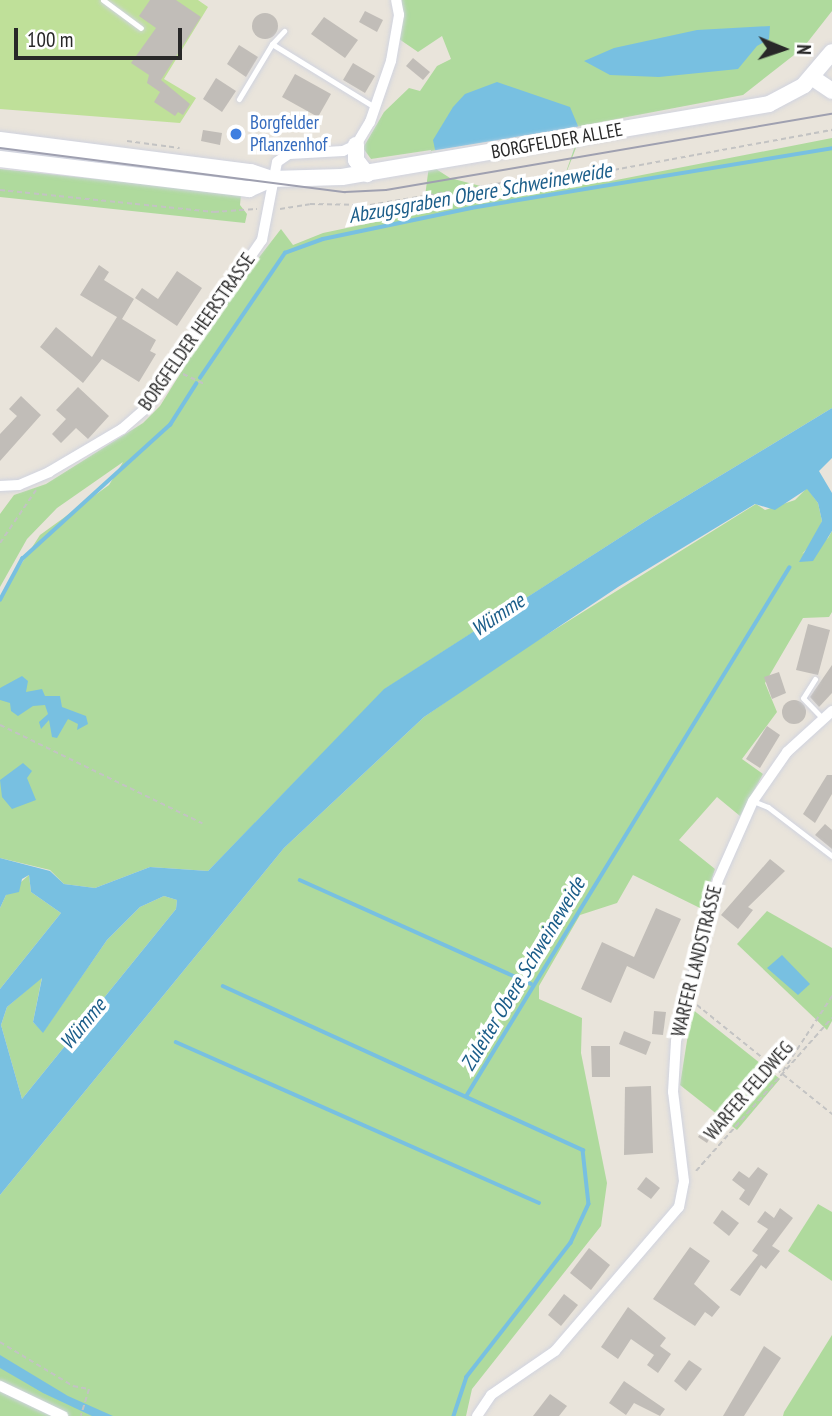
<!DOCTYPE html>
<meta charset="utf-8">
<style>
body{margin:0}
#map{position:relative;width:832px;height:1416px;overflow:hidden;background:#e9e4db;font-family:"PT Sans Narrow",sans-serif}
div>[style]{position:absolute}
.green>*{inset:0;background:#afda9d}
.pitch>*{inset:0;background:#bfe099}
.water>*{inset:0;background:#78c0e1}
.pier>*{inset:0;background:#e9e4db}
.stream>*{height:3.5px;margin:-1.75px;padding:0 1.75px;transform-origin:1.75px;border-radius:1.75px;background:#78c0e1}
.building>*{inset:0;background:#c1bdb8}
.round{border-radius:50%}
.path>*{height:2px;margin-top:-1px;transform-origin:0;background:repeating-linear-gradient(90deg,#c3c3c3 0 5px,transparent 0 8.5px)}
.roads{filter:drop-shadow(0 0 2px #d0d3df) drop-shadow(0 0 2px #d0d3df)}
.lane>*{height:5px;margin:-2.5px;padding:0 2.5px;transform-origin:2.5px;border-radius:2.5px;background:#fff}
.street>*{height:10px;margin:-5px;padding:0 5px;transform-origin:5px;border-radius:5px;background:#fff}
.secondary>*{height:16px;margin:-8px;padding:0 8px;transform-origin:8px;border-radius:8px;background:#fff}
.tram>*{height:2px;margin:-1px;padding:0 1px;transform-origin:1px;border-radius:1px;background:#9fa0b0}
.dots>*{width:19px;height:19px;translate:-50% -50%;box-sizing:border-box;border:4px solid #fff;border-radius:50%}
span{translate:-50% -50%;white-space:nowrap;text-align:center;line-height:1.15;-webkit-text-stroke:7px #fff;paint-order:stroke}
.shop-label{font-size:19px;color:#366cbe}
.left{translate:0 -50%;text-align:left}
.street-label{font-size:19px;color:#282828}
.water-label{font-size:21px;color:#1b5d89;font-style:italic}
.north{position:absolute;left:748px;top:14px;width:70px;height:70px;-webkit-text-stroke:5px #fff;paint-order:stroke;rotate:92deg;font-size:19px;font-weight:700;line-height:28px;text-align:center;color:#282828}
.north::after{content:'';display:block;margin:auto;width:24px;height:32px;background:#282828;clip-path:polygon(50% 0,100% 100%,50% 72%,0 100%)}
.scale{position:absolute;left:14px;top:28px;width:168px;height:32px;box-sizing:border-box;border:4px solid #282828;border-top:0;padding-left:9px;font-size:21px;line-height:24px;white-space:nowrap;color:#282828;-webkit-text-stroke:5px #fff;paint-order:stroke}
</style>
<div id="map">
<div class="green">
<i style="clip-path:polygon(402px 0,832px 0,832px 11px,803px 48px,743px 95px,585px 125px,563px 181px,606px 182px,832px 138px,832px 408px,652px 517px,385px 689px,208px 871px,150px 867px,95px 888px,64px 884px,50px 870px,0 858px,0 597px,40px 535px,109px 485px,123px 462px,57px 508px,27px 539px,0 587px,0 514px,14px 495px,46px 484px,143px 423px,160px 406px,226px 300px,281px 229px,293px 245px,323px 233px,423px 212px,431px 150px,371px 159px,363px 148px,384px 112px,409px 88px,420px 91px,437px 66px,451px 59px,442px 36px,418px 52px,399px 39px)"></i>
<i style="clip-path:polygon(0 169px,241px 194px,240px 205px,247px 214px,245px 223px,0 197px)"></i>
<i style="clip-path:polygon(807px 488px,818px 503px,822px 521px,813px 543px,802px 554px,828px 538px,832px 531px,832px 612px,829px 617px,803px 618px,765px 683px,777px 712px,742px 759px,763px 774px,740px 816px,717px 797px,679px 840px,715px 869px,702px 909px,633px 875px,617px 903px,580px 915px,539px 986px,539px 999px,582px 1018px,581px 1053px,607px 1183px,601px 1226px,472px 1389px,466px 1416px,0 1416px,0 1195px,284px 848px,424px 717px,506px 660px,756px 504px,765px 510px,795px 500px)"></i>
<i style="clip-path:polygon(29px 875px,31px 892px,61px 913px,0 989px,0 908px,6px 895px)"></i>
<i style="clip-path:polygon(164px 896px,177px 900px,176px 909px,22px 1099px,1px 1025px,7px 1007px,42px 977px,33px 1022px,43px 1032px,107px 940px,140px 907px)"></i>
<i style="clip-path:polygon(767px 911px,832px 948px,832px 1021px,827px 1030px,737px 944px)"></i>
<i style="clip-path:polygon(692px 1009px,780px 1079px,737px 1130px,680px 1085px)"></i>
<i style="clip-path:polygon(818px 1204px,832px 1212px,832px 1281px,788px 1251px)"></i>
<i style="clip-path:polygon(832px 1335px,832px 1416px,783px 1416px,784px 1412px)"></i>
</div>
<div class="pitch">
<i style="clip-path:polygon(0 0,198px 0,208px 7px,164px 79px,196px 98px,180px 123px,0 109px)"></i>
</div>
<div class="water">
<i style="clip-path:polygon(770px 26px,769px 39px,757px 46px,738px 69px,659px 77px,610px 75px,584px 61px,614px 48px,697px 30px)"></i>
<i style="clip-path:polygon(497px 82px,570px 107px,578px 126px,573px 152px,560px 178px,489px 184px,439px 168px,433px 140px,453px 107px,465px 94px)"></i>
<i style="clip-path:polygon(evenodd,832px 408px,832px 458px,819px 471px,832px 493px,832px 531px,813px 561px,799px 562px,822px 521px,818px 503px,807px 489px,775px 510px,755px 504px,618px 587px,424px 717px,284px 848px,0 1195px,0 989px,61px 913px,31px 892px,29px 875px,22px 879px,19px 892px,6px 895px,0 908px,0 858px,50px 871px,64px 884px,95px 888px,150px 867px,208px 871px,384px 689px,652px 517px,832px 408px,164px 896px,177px 900px,176px 909px,22px 1099px,1px 1025px,7px 1007px,42px 978px,33px 1022px,43px 1033px,107px 940px,140px 907px,164px 896px)"></i>
<i style="clip-path:polygon(22px 676px,28px 681px,26px 692px,42px 689px,45px 696px,60px 696px,62px 707px,86px 716px,88px 724px,77px 730px,78px 724px,68px 719px,57px 738px,52px 737px,49px 720px,41px 729px,39px 722px,48px 714px,45px 705px,33px 706px,18px 716px,11px 711px,10px 703px,0 700px,0 688px)"></i>
<i style="clip-path:polygon(23px 763px,32px 771px,27px 778px,36px 800px,12px 809px,2px 797px,0 780px)"></i>
<i style="clip-path:polygon(782px 955px,810px 984px,798px 995px,767px 968px)"></i>
<i style="clip-path:polygon(0 1355px,68px 1396px,113px 1416px,92px 1416px,43px 1393px,0 1368px)"></i>
</div>
<div class="pier">
<i style="clip-path:polygon(582px 126px,565px 175px,488px 188px,450px 178px,436px 169px,431px 151px)"></i>
</div>
<div class="stream">
<i style="left:200px;top:378px;width:151px;rotate:-55.8deg"></i>
<i style="left:285px;top:253px;width:40px;rotate:-20.2deg"></i>
<i style="left:323px;top:239px;width:151px;rotate:-11.8deg"></i>
<i style="left:471px;top:208px;width:366px;rotate:-9.4deg"></i>
<i style="left:0;top:600px;width:47px;rotate:-61.8deg"></i>
<i style="left:22px;top:559px;width:200px;rotate:-42.2deg"></i>
<i style="left:170px;top:425px;width:49px;rotate:-57.6deg"></i>
<i style="left:300px;top:880px;width:253px;rotate:24.2deg"></i>
<i style="left:223px;top:986px;width:396px;rotate:24.5deg"></i>
<i style="left:583px;top:1150px;width:54px;rotate:83.7deg"></i>
<i style="left:589px;top:1204px;width:43px;rotate:114.8deg"></i>
<i style="left:571px;top:1243px;width:170px;rotate:127.8deg"></i>
<i style="left:467px;top:1377px;width:41px;rotate:108.4deg"></i>
<i style="left:176px;top:1042px;width:397px;rotate:23.9deg"></i>
<i style="left:467px;top:1095px;width:618px;rotate:-58.57deg"></i>
</div>
<div class="building">
<i style="clip-path:polygon(150px 0,176px 0,201px 17px,161px 80px,190px 104px,183px 115px,178px 112px,175px 116px,154px 102px,160px 92px,147px 83px,149px 75px,131px 63px,156px 28px,139px 16px)"></i>
<i style="clip-path:polygon(365px 11px,383px 20px,377px 32px,359px 22px)"></i>
<i class="round" style="left:252px;top:13px;width:26px;height:26px"></i>
<i style="clip-path:polygon(324px 17px,358px 40px,345px 58px,311px 34px)"></i>
<i style="clip-path:polygon(239px 45px,258px 57px,246px 77px,227px 64px)"></i>
<i style="clip-path:polygon(413px 58px,430px 72px,423px 80px,406px 66px)"></i>
<i style="clip-path:polygon(353px 63px,375px 76px,365px 93px,343px 80px)"></i>
<i style="clip-path:polygon(295px 74px,331px 94px,318px 117px,282px 97px)"></i>
<i style="clip-path:polygon(216px 78px,236px 91px,222px 112px,203px 99px)"></i>
<i style="clip-path:polygon(203px 130px,222px 133px,220px 145px,201px 141px)"></i>
<i style="clip-path:polygon(99px 265px,109px 272px,104px 280px,134px 299px,122px 319px,156px 340px,150px 351px,156px 354px,139px 382px,102px 359px,83px 383px,40px 347px,56px 327px,92px 357px,117px 317px,80px 295px)"></i>
<i style="clip-path:polygon(177px 271px,202px 288px,177px 326px,135px 298px,142px 288px,158px 299px)"></i>
<i style="clip-path:polygon(78px 387px,109px 416px,88px 439px,76px 428px,61px 443px,52px 434px,66px 419px,56px 410px)"></i>
<i style="clip-path:polygon(21px 396px,41px 415px,0 461px,0 434px,17px 416px,9px 409px)"></i>
<i style="clip-path:polygon(808px 624px,830px 630px,818px 675px,796px 670px)"></i>
<i style="clip-path:polygon(832px 665px,832px 693px,819px 707px,810px 697px)"></i>
<i style="clip-path:polygon(779px 672px,786px 693px,772px 699px,764px 677px)"></i>
<i class="round" style="left:782px;top:700px;width:24px;height:24px"></i>
<i style="clip-path:polygon(767px 726px,780px 735px,760px 768px,746px 759px)"></i>
<i style="clip-path:polygon(827px 775px,832px 775px,832px 794px,815px 823px,803px 814px)"></i>
<i style="clip-path:polygon(825px 824px,832px 830px,832px 849px,815px 835px)"></i>
<i style="clip-path:polygon(770px 859px,785px 871px,748px 907px,753px 910px,738px 929px,721px 915px)"></i>
<i style="clip-path:polygon(656px 908px,681px 919px,654px 979px,627px 966px,611px 1003px,581px 989px,602px 942px,634px 957px)"></i>
<i style="clip-path:polygon(654px 1011px,666px 1012px,663px 1035px,652px 1034px)"></i>
<i style="clip-path:polygon(624px 1031px,651px 1042px,646px 1055px,619px 1044px)"></i>
<i style="clip-path:polygon(591px 1046px,610px 1046px,610px 1077px,592px 1077px)"></i>
<i style="clip-path:polygon(651px 1086px,653px 1153px,624px 1155px,625px 1087px)"></i>
<i style="clip-path:polygon(708px 1121px,717px 1126px,707px 1143px,698px 1137px)"></i>
<i style="clip-path:polygon(758px 1167px,768px 1174px,749px 1206px,739px 1199px,745px 1190px,732px 1180px,739px 1171px,749px 1178px)"></i>
<i style="clip-path:polygon(646px 1177px,660px 1188px,651px 1199px,637px 1189px)"></i>
<i style="clip-path:polygon(780px 1208px,793px 1218px,772px 1246px,780px 1251px,766px 1269px,761px 1265px,740px 1296px,730px 1290px,758px 1255px,752px 1251px,768px 1229px,757px 1222px,765px 1211px,774px 1218px)"></i>
<i style="clip-path:polygon(722px 1210px,739px 1223px,729px 1236px,713px 1223px)"></i>
<i style="clip-path:polygon(690px 1247px,710px 1261px,694px 1284px,720px 1307px,712px 1317px,705px 1312px,695px 1326px,653px 1299px)"></i>
<i style="clip-path:polygon(589px 1248px,610px 1265px,591px 1290px,570px 1273px)"></i>
<i style="clip-path:polygon(564px 1294px,578px 1305px,561px 1326px,548px 1315px)"></i>
<i style="clip-path:polygon(628px 1307px,666px 1338px,660px 1346px,671px 1354px,658px 1373px,647px 1365px,654px 1355px,631px 1339px,618px 1359px,601px 1347px)"></i>
<i style="clip-path:polygon(764px 1346px,781px 1358px,744px 1416px,723px 1416px)"></i>
<i style="clip-path:polygon(689px 1360px,702px 1369px,686px 1391px,674px 1381px)"></i>
<i style="clip-path:polygon(624px 1381px,665px 1409px,660px 1416px,634px 1403px,626px 1415px,609px 1403px)"></i>
<i style="clip-path:polygon(550px 1394px,567px 1406px,559px 1416px,533px 1416px)"></i>
</div>
<div class="path">
<i style="left:127px;top:141px;width:53px;rotate:7.5deg"></i>
<i style="left:0;top:190px;width:215px;rotate:5.9deg"></i>
<i style="left:214px;top:212px;width:43px;rotate:-4deg"></i>
<i style="left:280px;top:209px;width:30px;rotate:-9deg"></i>
<i style="left:310px;top:204px;width:60px;rotate:1deg"></i>
<i style="left:370px;top:205px;width:201px;rotate:-9.5deg"></i>
<i style="left:568px;top:172px;width:29px;rotate:2deg"></i>
<i style="left:597px;top:173px;width:239px;rotate:-10.4deg"></i>
<i style="left:183px;top:374px;width:23px;rotate:25deg"></i>
<i style="left:0;top:543px;width:64px;rotate:-55.8deg"></i>
<i style="left:0;top:725px;width:225px;rotate:25.9deg"></i>
<i style="left:697px;top:1005px;width:174px;rotate:38.9deg"></i>
<i style="left:783px;top:1071px;width:90px;rotate:-56.8deg"></i>
<i style="left:696px;top:1171px;width:205px;rotate:-48.4deg"></i>
<i style="left:0;top:1342px;width:85px;rotate:31.1deg"></i>
<i style="left:73px;top:1386px;width:16px;rotate:11deg"></i>
<i style="left:89px;top:1389px;width:28px;rotate:107deg"></i>
</div>
<div class="roads">
<div class="lane">
<i style="left:103px;top:0;width:47px;rotate:36.4deg"></i>
<i style="left:272px;top:44px;width:18px;rotate:-47deg"></i>
<i style="left:239px;top:99px;width:64px;rotate:-59deg"></i>
<i style="left:272px;top:44px;width:122px;rotate:31.6deg"></i>
<i style="left:815px;top:679px;width:22px;rotate:122deg"></i>
<i style="left:803px;top:698px;width:28px;rotate:46deg"></i>
<i style="left:753px;top:801px;width:16px;rotate:22deg"></i>
<i style="left:768px;top:807px;width:81px;rotate:37.4deg"></i>
</div>
<div class="street">
<i style="left:0;top:486px;width:19px;rotate:-3deg"></i>
<i style="left:19px;top:485px;width:33px;rotate:-23deg"></i>
<i style="left:49px;top:472px;width:85px;rotate:-30.5deg"></i>
<i style="left:122px;top:429px;width:32px;rotate:-41deg"></i>
<i style="left:146px;top:408px;width:204px;rotate:-55.4deg"></i>
<i style="left:262px;top:240px;width:79px;rotate:-79.1deg"></i>
<i style="left:277px;top:162px;width:14px;rotate:-34deg"></i>
<i style="left:289px;top:154px;width:54px;rotate:-3.2deg"></i>
<i style="left:343px;top:151px;width:14px;rotate:-25deg"></i>
<i style="left:356px;top:145px;width:27px;rotate:-59deg"></i>
<i style="left:370px;top:122px;width:65px;rotate:-71deg"></i>
<i style="left:391px;top:61px;width:47px;rotate:-80.1deg"></i>
<i style="left:399px;top:15px;width:15px;rotate:-101deg"></i>
<i style="left:0;top:1386px;width:70px;rotate:25.5deg"></i>
<i style="left:477px;top:1416px;width:25px;rotate:-56deg"></i>
<i style="left:491px;top:1395px;width:78px;rotate:-34.5deg"></i>
<i style="left:555px;top:1351px;width:190px;rotate:-49.3deg"></i>
<i style="left:679px;top:1207px;width:26px;rotate:-79deg"></i>
<i style="left:684px;top:1181px;width:90px;rotate:-97deg"></i>
<i style="left:673px;top:1092px;width:51px;rotate:-86.6deg"></i>
<i style="left:676px;top:1041px;width:166px;rotate:-75.4deg"></i>
<i style="left:718px;top:880px;width:86px;rotate:-66.1deg"></i>
<i style="left:753px;top:801px;width:60px;rotate:-55.2deg"></i>
<i style="left:787px;top:752px;width:61px;rotate:-42.3deg"></i>
</div>
<div class="secondary">
<i style="left:813px;top:78px;width:23px;rotate:34deg"></i>
<i style="left:0;top:140px;width:253px;rotate:7.3deg"></i>
<i style="left:251px;top:172px;width:21px;rotate:19deg"></i>
<i style="left:271px;top:179px;width:71px;rotate:-1.6deg"></i>
<i style="left:342px;top:177px;width:433px;rotate:-9.7deg"></i>
<i style="left:769px;top:104px;width:40px;rotate:-28deg"></i>
<i style="left:804px;top:85px;width:43px;rotate:-49.7deg"></i>
<i style="left:356px;top:145px;width:15px;rotate:90deg"></i>
<i style="left:356px;top:160px;width:18px;rotate:52deg"></i>
<i style="left:0;top:159px;width:251px;rotate:6.9deg"></i>
<i style="left:249px;top:189px;width:24px;rotate:-24deg"></i>
</div>
</div>
<div class="tram">
<i style="left:0;top:148px;width:348px;rotate:7.3deg"></i>
<i style="left:345px;top:192px;width:41px;rotate:-2.8deg"></i>
<i style="left:386px;top:190px;width:452px;rotate:-9.7deg"></i>
</div>
<div class="dots">
<i style="left:236px;top:134px;background:#3f7fe0"></i>
</div>
<div class="shop-label">
<span class="left" style="left:250px;top:134px">Borgfelder<br>Pflanzenhof</span>
</div>
<div class="street-label">
<span style="left:557px;top:141px;rotate:-10deg">BORGFELDER ALLEE</span>
<span style="left:197px;top:332px;rotate:-55deg">BORGFELDER HEERSTRASSE</span>
<span style="left:697px;top:961px;rotate:-76deg">WARFER LANDSTRASSE</span>
<span style="left:749px;top:1091px;rotate:-49deg">WARFER FELDWEG</span>
</div>
<div class="water-label">
<span style="left:480px;top:193px;rotate:-10deg">Abzugsgraben Obere Schweineweide</span>
<span style="left:498px;top:615px;rotate:-34deg">Wümme</span>
<span style="left:523px;top:974px;rotate:-59deg">Zuleiter Obere Schweineweide</span>
<span style="left:83px;top:1024px;rotate:-50deg">Wümme</span>
</div>
<div class="north">N</div>
<div class="scale">100 m</div>
</div>
